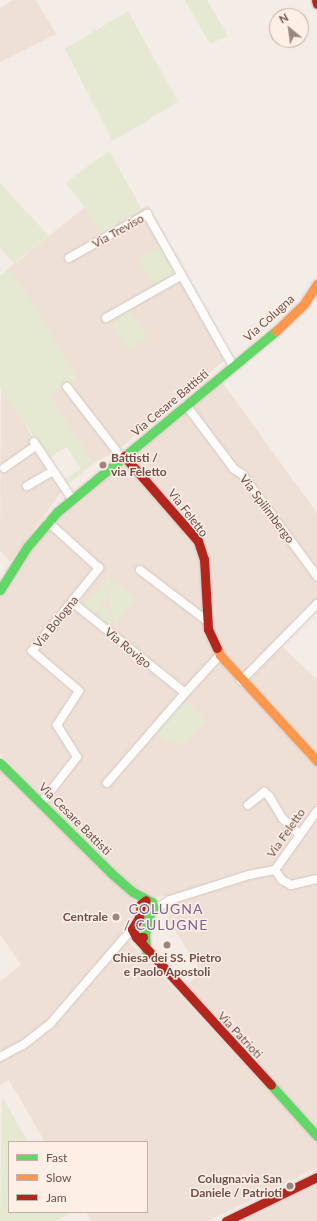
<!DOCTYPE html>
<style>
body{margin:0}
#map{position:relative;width:317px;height:1221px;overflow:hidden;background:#f4ece6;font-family:Lato,sans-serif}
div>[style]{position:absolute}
.residential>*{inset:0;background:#efe0d6}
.green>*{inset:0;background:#e5e9d1}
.roads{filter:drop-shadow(0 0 1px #d2c8c4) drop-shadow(0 0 1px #d2c8c4)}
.street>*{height:8px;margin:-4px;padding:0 4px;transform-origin:4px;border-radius:4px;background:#fdfcfb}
.fast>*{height:9px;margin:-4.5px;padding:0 4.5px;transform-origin:4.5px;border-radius:4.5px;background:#63d668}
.slow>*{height:9px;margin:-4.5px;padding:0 4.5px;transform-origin:4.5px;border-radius:4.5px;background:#ff974d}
.jam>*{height:9px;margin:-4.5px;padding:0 4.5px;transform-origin:4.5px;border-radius:4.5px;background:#b3261e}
.dots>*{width:11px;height:11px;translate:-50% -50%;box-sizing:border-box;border:2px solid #feefe5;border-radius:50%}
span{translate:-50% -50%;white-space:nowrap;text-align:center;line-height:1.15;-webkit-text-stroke:3px #feefe5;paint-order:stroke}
.street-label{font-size:12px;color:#6f4f49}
.poi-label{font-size:12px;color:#6f4f49;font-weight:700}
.left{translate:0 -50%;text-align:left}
.right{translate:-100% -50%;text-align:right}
.quarter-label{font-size:14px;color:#7a6592;letter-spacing:1px}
.legend{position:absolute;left:8px;top:1141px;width:140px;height:72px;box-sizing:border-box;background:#feefe5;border:1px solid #c5afa7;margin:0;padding:5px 7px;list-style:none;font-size:12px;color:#6f4f49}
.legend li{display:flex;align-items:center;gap:8px;height:20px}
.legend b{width:20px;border:1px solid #c5afa7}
.north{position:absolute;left:269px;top:8px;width:40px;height:40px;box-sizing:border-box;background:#feefe5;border:1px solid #c5afa7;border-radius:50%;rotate:331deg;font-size:11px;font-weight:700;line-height:16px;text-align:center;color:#6f4f49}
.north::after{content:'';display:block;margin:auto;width:14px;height:18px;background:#9e8680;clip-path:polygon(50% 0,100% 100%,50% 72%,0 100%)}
</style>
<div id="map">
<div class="residential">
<i style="clip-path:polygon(13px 0,36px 0,56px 34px,0 62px,0 8px)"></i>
<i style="clip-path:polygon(148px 205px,231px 355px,118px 450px,93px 464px,49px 396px,77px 378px,8px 269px,85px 207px,101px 233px)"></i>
<i style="clip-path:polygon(220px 379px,317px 513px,317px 609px,279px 644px,317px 679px,317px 1130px,183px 987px,202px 973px,167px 918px,170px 915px,167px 910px,171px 907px,168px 896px,153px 897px,142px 892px,101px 859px,0 754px,0 593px,48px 526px)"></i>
<i style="clip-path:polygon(1px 387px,65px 487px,10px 562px,0 551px)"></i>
<i style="clip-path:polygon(0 767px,135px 899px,135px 912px,126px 931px,126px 938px,317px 1142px,317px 1168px,208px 1221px,91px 1221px,86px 1212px,147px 1212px,147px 1142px,45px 1142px,9px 1080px,0 1085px,0 982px,21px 965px,0 934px)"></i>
<i style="clip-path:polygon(317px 1185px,317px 1221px,234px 1221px,307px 1187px)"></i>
</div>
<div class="green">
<i style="clip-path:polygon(185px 0,207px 0,228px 36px,210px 44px)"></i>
<i style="clip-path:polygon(128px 11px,178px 102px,113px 141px,65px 49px)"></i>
<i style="clip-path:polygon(109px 151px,142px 209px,100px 233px,85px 207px,65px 183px)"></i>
<i style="clip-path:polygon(0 183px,49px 236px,14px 263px,0 248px)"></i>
<i style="clip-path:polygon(161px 246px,177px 273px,154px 286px,138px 259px)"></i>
<i style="clip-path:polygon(8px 269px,22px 286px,77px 378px,49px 396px,93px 464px,65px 487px,63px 480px,81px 469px,67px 447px,49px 458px,0 388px,0 276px)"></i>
<i style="clip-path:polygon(130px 310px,147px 337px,129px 351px,113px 325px,117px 322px,115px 318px)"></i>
<i style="clip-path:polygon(108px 577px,136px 598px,114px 625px,106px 579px)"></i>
<i style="clip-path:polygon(104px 581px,107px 597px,94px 614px,84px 605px)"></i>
<i style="clip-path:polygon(105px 606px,109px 610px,112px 628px,97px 616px)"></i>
<i style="clip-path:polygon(184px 700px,206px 721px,181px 745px,174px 741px,167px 743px,155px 731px)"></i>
<i style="clip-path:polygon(2px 1096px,28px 1142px,9px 1142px,9px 1212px,68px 1212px,69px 1214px,55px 1221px,0 1221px)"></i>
</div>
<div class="roads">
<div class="street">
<i style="left:69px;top:258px;width:90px;rotate:-29.4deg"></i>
<i style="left:147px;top:214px;width:175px;rotate:60.5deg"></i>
<i style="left:106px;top:318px;width:87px;rotate:-29.5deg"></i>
<i style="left:67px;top:387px;width:90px;rotate:52.2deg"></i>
<i style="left:186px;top:405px;width:80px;rotate:53.1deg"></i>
<i style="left:234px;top:469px;width:9px;rotate:32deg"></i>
<i style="left:242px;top:474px;width:127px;rotate:53.7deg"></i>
<i style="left:34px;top:442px;width:69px;rotate:56.3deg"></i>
<i style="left:4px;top:468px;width:39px;rotate:-35deg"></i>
<i style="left:27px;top:486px;width:28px;rotate:-30deg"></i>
<i style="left:140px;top:570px;width:84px;rotate:37.3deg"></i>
<i style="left:72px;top:602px;width:145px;rotate:38.8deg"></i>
<i style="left:185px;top:693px;width:52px;rotate:-47.4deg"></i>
<i style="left:241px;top:681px;width:108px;rotate:-45.4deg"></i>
<i style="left:107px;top:783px;width:119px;rotate:-49.1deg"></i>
<i style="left:42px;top:802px;width:57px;rotate:-52.1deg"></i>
<i style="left:77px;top:757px;width:38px;rotate:-122deg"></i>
<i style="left:57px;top:725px;width:40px;rotate:-57.1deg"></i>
<i style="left:79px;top:691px;width:62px;rotate:-139.6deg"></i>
<i style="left:32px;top:651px;width:107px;rotate:-51.1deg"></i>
<i style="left:99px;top:568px;width:69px;rotate:-138deg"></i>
<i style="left:248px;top:805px;width:21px;rotate:-39deg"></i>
<i style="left:264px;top:792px;width:6px;rotate:39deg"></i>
<i style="left:269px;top:796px;width:26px;rotate:59deg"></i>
<i style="left:282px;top:818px;width:23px;rotate:43deg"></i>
<i style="left:275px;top:870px;width:72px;rotate:-54.6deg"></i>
<i style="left:275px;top:870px;width:12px;rotate:55deg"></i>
<i style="left:282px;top:880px;width:10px;rotate:29deg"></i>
<i style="left:291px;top:885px;width:27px;rotate:-13deg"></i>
<i style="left:153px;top:910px;width:20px;rotate:-30deg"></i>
<i style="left:170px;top:900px;width:83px;rotate:-17.6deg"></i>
<i style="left:249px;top:875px;width:26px;rotate:-11deg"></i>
<i style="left:0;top:1057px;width:26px;rotate:-28deg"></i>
<i style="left:23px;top:1045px;width:34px;rotate:-38deg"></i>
<i style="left:50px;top:1024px;width:125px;rotate:-49.2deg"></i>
</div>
<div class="fast">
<i style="left:0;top:590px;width:51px;rotate:-57.9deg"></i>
<i style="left:27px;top:547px;width:46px;rotate:-49.4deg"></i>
<i style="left:57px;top:512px;width:284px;rotate:-39.6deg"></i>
<i style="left:0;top:763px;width:156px;rotate:44.7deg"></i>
<i style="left:111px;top:873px;width:29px;rotate:41deg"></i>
<i style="left:133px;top:892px;width:21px;rotate:28deg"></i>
<i style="left:152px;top:902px;width:6px;rotate:72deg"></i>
<i style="left:154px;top:908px;width:12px;rotate:121deg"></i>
<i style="left:148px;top:918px;width:17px;rotate:100deg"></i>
<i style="left:145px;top:935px;width:16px;rotate:86deg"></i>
<i style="left:271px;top:1085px;width:69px;rotate:48deg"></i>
</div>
<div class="slow">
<i style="left:276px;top:331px;width:39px;rotate:-44deg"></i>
<i style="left:304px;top:304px;width:24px;rotate:-57deg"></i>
<i style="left:217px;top:648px;width:8px;rotate:67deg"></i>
<i style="left:220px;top:655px;width:144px;rotate:47.5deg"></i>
</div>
<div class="jam">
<i style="left:316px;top:0;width:4px;rotate:76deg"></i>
<i style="left:124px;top:456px;width:113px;rotate:49deg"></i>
<i style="left:198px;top:541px;width:19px;rotate:72deg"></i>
<i style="left:204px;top:559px;width:70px;rotate:86.7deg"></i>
<i style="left:208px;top:629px;width:21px;rotate:65deg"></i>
<i style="left:136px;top:937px;width:200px;rotate:47.6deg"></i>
<i style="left:143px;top:937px;width:7px;rotate:180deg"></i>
<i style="left:136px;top:937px;width:9px;rotate:-117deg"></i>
<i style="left:132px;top:929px;width:13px;rotate:-58deg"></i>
<i style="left:139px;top:918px;width:14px;rotate:-82deg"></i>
<i style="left:141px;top:904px;width:6px;rotate:-39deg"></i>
<i style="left:226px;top:1221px;width:101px;rotate:-25.8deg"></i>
</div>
</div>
<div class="dots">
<i style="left:103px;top:465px;background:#9e8680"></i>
<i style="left:116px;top:917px;background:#9e8680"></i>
<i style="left:167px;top:945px;background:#9e8680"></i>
<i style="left:290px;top:1186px;background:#9e8680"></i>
</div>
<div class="street-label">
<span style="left:118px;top:231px;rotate:-29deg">Via Treviso</span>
<span style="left:269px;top:318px;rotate:-42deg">Via Colugna</span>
<span style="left:170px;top:403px;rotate:-40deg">Via Cesare Battisti</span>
<span style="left:267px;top:509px;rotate:53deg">Via Spilimbergo</span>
<span style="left:188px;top:513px;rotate:52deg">Via Feletto</span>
<span style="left:56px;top:622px;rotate:-51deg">Via Bologna</span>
<span style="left:128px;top:648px;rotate:39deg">Via Rovigo</span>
<span style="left:75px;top:819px;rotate:45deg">Via Cesare Battisti</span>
<span style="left:286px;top:833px;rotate:-55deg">Via Feletto</span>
<span style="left:240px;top:1035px;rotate:47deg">Via Patrioti</span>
</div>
<div class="poi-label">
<span class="left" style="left:111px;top:465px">Battisti /<br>via Feletto</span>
<span class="right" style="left:108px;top:917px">Centrale</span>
<span style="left:167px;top:965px">Chiesa dei SS. Pietro<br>e Paolo Apostoli</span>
<span class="right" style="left:282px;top:1186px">Colugna:via San<br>Daniele / Patrioti</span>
</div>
<div class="quarter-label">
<span style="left:166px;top:917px">COLUGNA<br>/ CULUGNE</span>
</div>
<ul class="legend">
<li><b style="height:5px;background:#63d668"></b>Fast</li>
<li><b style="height:5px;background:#ff974d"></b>Slow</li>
<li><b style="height:5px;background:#b3261e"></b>Jam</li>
</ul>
<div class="north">N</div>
</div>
